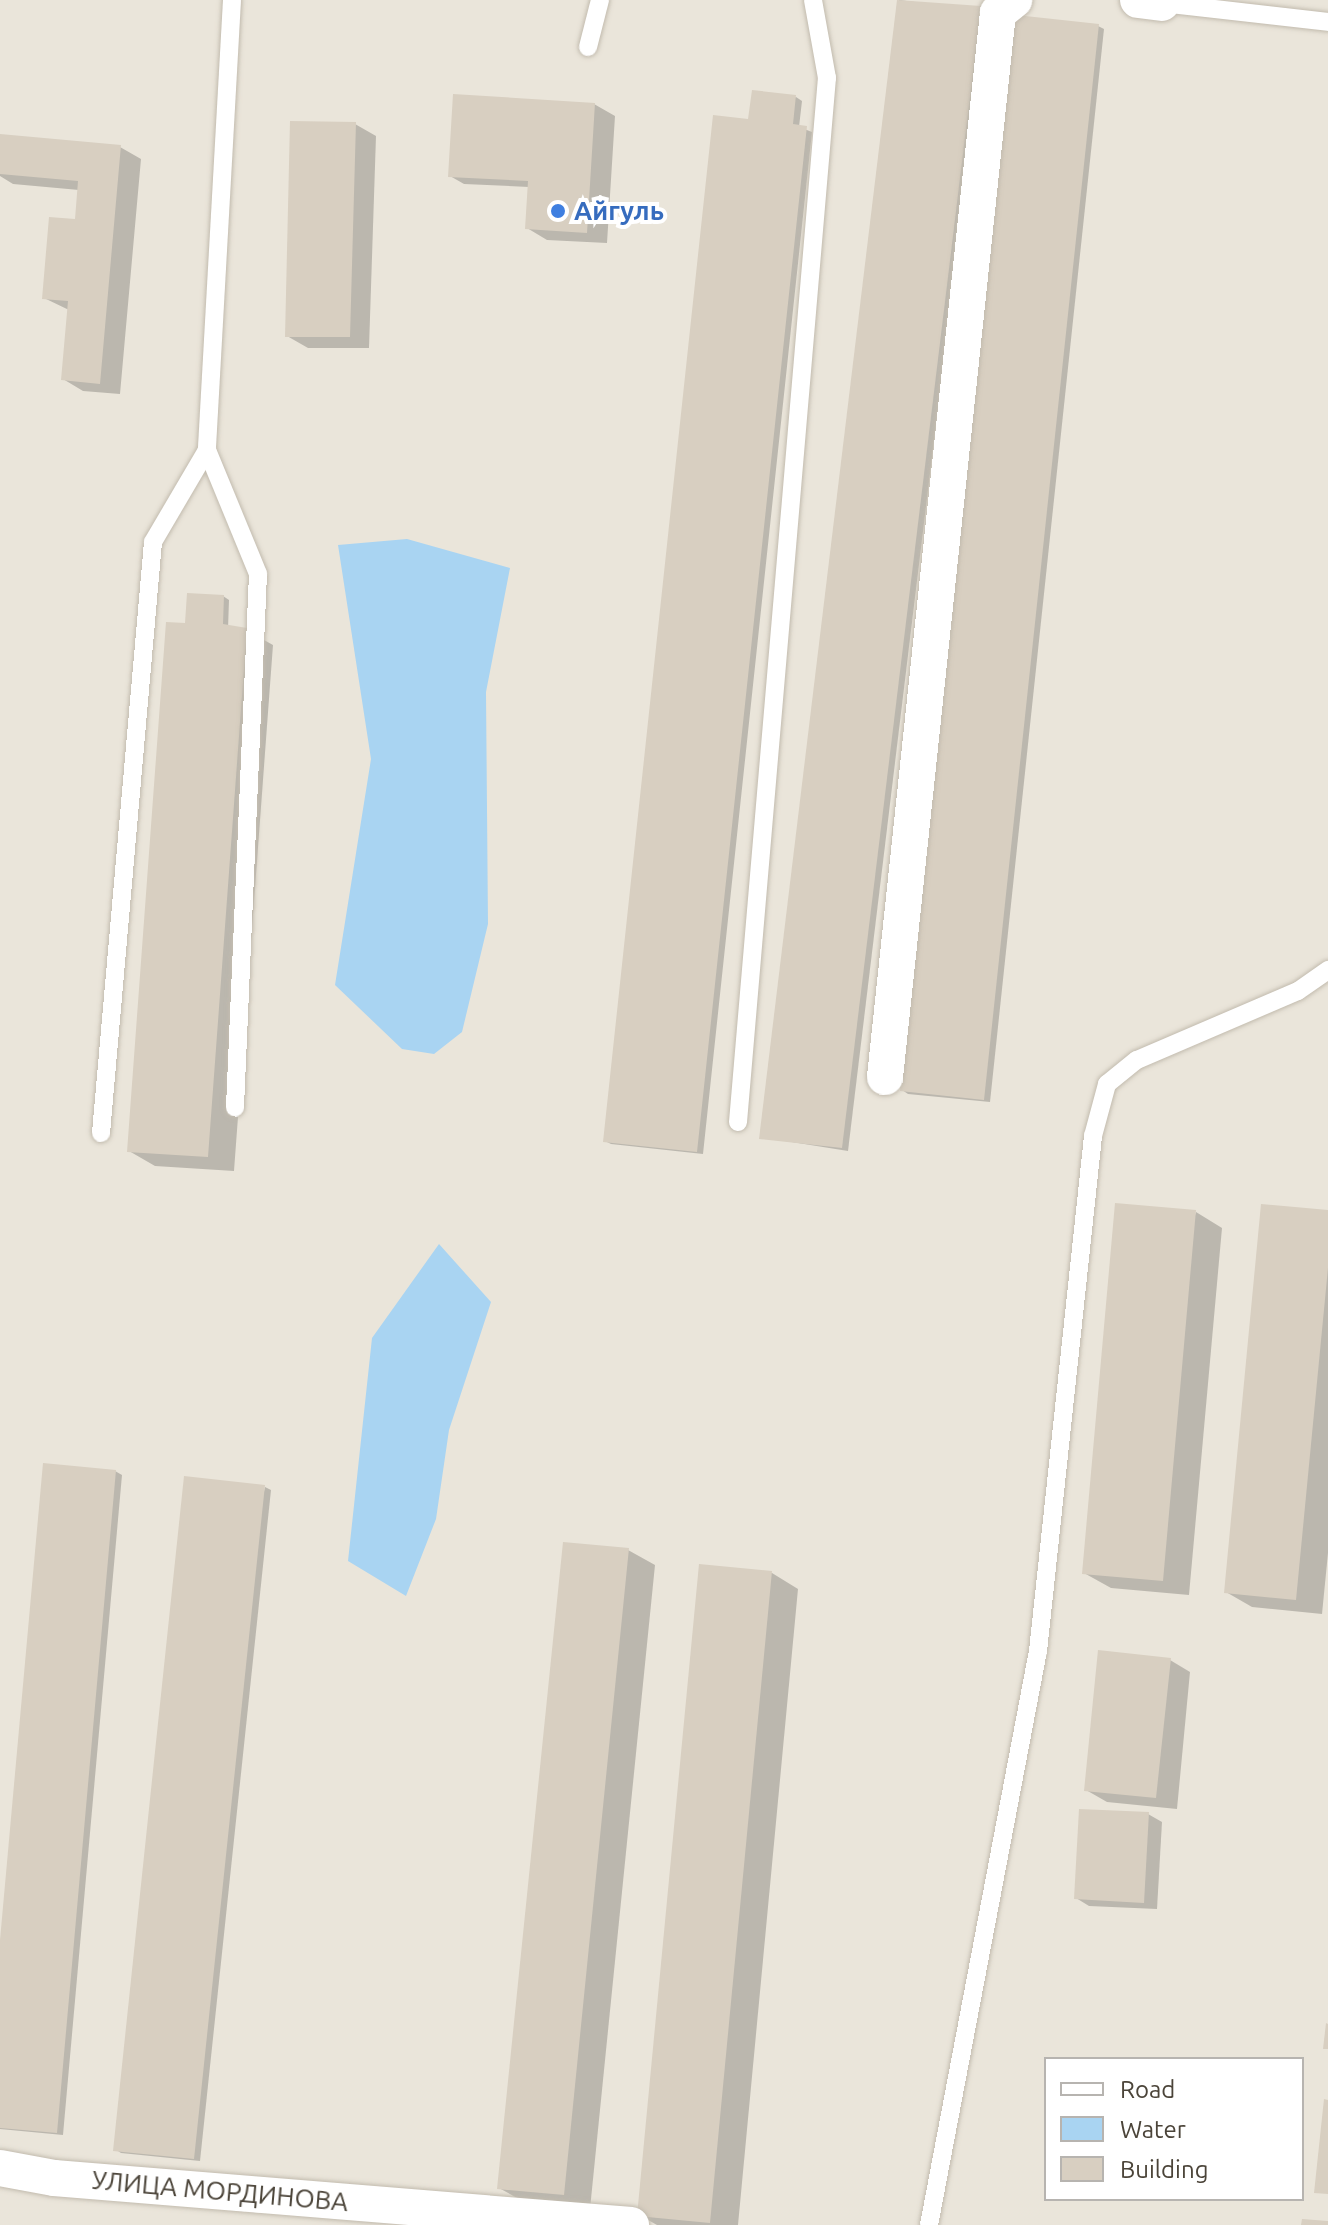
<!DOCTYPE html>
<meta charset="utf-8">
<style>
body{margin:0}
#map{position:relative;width:1328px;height:2225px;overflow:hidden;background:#f6f3ec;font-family:Ubuntu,sans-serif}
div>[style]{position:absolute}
.residential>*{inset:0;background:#eae5da}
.water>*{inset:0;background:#a9d4f2}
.shadow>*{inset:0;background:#0003}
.building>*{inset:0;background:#d8cfc1}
.roads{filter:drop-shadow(0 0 2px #c2bbae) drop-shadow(0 0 2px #c2bbae)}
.lane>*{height:18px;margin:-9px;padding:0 9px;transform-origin:9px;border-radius:9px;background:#fff}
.street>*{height:36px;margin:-18px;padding:0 18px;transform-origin:18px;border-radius:18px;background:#fff}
.dots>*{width:22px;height:22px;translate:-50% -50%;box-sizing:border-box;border:4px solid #fff;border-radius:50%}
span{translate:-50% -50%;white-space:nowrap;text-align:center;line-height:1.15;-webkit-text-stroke:8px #fff;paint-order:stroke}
.shop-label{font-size:26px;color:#366cbe;font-weight:700}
.left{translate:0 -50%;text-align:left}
.street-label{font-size:26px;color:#4b4439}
.legend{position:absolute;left:1044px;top:2057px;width:260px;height:144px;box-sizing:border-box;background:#fff;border:2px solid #b7b4b0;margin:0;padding:10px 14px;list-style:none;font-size:24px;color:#4b4439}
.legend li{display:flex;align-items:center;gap:16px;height:40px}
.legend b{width:40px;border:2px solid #b7b4b0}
</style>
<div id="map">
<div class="residential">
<i style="clip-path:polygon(evenodd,0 0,1328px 0,1328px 2225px,0 2225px,0 0,1046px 2059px,1302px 2059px,1302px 2199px,1046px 2199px,1046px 2059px)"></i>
</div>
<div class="water">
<i style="clip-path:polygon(407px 539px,510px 568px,486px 692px,488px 924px,462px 1032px,434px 1054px,402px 1049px,335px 985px,371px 759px,338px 545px)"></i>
<i style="clip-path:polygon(439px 1244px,491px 1302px,449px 1430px,436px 1519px,406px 1596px,348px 1561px,372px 1338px)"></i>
</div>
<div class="shadow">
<i style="clip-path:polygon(899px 0,986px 11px,848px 1151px,761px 1137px)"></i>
<i style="clip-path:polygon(1098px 26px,1104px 29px,990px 1102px,908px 1094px,902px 1090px)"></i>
<i style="clip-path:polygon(796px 97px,802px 101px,799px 127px,812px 132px,703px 1154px,611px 1144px,605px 1141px,750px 121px)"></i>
<i style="clip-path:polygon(594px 104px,615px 116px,607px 243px,547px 240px,527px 228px,529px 187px,464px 184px,450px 176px)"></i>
<i style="clip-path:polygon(355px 124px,376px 136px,369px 348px,308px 348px,287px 336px)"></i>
<i style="clip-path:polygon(0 136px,120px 147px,141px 159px,120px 394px,83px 391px,63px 379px,69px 310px,44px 298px,77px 222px,79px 190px,13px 184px,0 176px)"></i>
<i style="clip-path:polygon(223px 596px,229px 600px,228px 629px,246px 630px,273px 645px,234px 1171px,155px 1166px,129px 1151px,194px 626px)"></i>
<i style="clip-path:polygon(1196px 1212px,1222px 1228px,1189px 1595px,1111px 1588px,1084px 1573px)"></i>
<i style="clip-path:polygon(1328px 1212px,1328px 1553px,1322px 1614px,1252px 1607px,1226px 1592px)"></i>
<i style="clip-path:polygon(115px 1471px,122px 1475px,63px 2135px,0 2129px,0 1962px)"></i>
<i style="clip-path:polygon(265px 1487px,271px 1490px,200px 2161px,121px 2153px,115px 2149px)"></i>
<i style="clip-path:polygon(628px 1550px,655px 1565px,590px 2209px,526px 2203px,499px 2188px)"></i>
<i style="clip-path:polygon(701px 1566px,772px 1573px,798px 1589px,738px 2225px,657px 2225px,639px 2215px)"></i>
<i style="clip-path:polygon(1170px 1660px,1190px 1672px,1177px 1809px,1107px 1802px,1086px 1790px)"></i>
<i style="clip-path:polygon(1148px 1814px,1162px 1822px,1157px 1909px,1089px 1906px,1076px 1898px)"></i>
</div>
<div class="building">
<i style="clip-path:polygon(897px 0,981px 6px,842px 1148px,759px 1139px)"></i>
<i style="clip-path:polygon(1015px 15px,1099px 24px,984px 1100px,900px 1091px)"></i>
<i style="clip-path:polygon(752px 90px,796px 95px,793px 124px,807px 126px,697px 1152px,603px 1142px,713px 115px,748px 119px)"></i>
<i style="clip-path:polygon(453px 94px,595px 103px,587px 233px,525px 229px,528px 181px,448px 177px)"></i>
<i style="clip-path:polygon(290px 121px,356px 122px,350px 337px,285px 337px)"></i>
<i style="clip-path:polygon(0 134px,121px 145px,100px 384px,61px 380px,68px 301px,42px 299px,49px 217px,75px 219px,78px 181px,0 174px)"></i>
<i style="clip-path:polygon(187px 593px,224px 595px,223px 624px,247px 628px,208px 1157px,127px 1152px,166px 622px,185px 623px)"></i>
<i style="clip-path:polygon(1115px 1203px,1196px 1210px,1163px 1581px,1082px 1574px)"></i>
<i style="clip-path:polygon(1261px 1204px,1328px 1210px,1328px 1268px,1296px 1600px,1224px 1593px)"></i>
<i style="clip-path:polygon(43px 1463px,116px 1470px,57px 2133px,0 2128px,0 1940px)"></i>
<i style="clip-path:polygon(184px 1476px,265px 1485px,194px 2159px,113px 2151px)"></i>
<i style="clip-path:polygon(563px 1542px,629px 1548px,564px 2195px,497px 2189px)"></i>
<i style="clip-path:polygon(699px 1564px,772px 1571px,710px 2223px,637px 2216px)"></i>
<i style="clip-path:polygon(1098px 1650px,1171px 1658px,1156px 1798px,1084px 1791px)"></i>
<i style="clip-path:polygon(1079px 1809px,1149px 1812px,1144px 1903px,1074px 1899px)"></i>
<i style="clip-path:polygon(1326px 2023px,1328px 2024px,1328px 2049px,1323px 2049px)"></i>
<i style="clip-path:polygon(1324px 2099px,1328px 2100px,1328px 2194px,1314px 2193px)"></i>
<i style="clip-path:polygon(1302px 2219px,1328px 2221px,1328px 2225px,1301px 2225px)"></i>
</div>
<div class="roads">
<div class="lane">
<i style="left:232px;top:0;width:451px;rotate:93.2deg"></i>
<i style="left:207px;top:450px;width:134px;rotate:67.6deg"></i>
<i style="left:258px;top:574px;width:534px;rotate:92.47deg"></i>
<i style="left:1162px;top:0;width:3px;rotate:90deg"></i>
<i style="left:1162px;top:3px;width:167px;rotate:6.5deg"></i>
<i style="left:588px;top:47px;width:49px;rotate:-75.7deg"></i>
<i style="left:738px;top:1122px;width:1048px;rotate:-85.13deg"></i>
<i style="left:827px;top:78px;width:79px;rotate:-100.2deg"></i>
<i style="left:101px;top:1133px;width:593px;rotate:-84.97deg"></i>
<i style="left:153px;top:542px;width:107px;rotate:-59.6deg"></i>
<i style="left:929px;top:2225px;width:584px;rotate:-79.25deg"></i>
<i style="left:1038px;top:1651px;width:518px;rotate:-83.9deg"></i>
<i style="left:1093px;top:1136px;width:54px;rotate:-74.9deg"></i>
<i style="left:1107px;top:1084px;width:38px;rotate:-39deg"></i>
<i style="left:1137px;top:1060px;width:175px;rotate:-23.2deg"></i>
<i style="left:1298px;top:991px;width:37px;rotate:-35deg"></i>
</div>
<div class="street">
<i style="left:1138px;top:0;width:24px;rotate:7deg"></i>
<i style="left:885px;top:1077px;width:1070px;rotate:-83.94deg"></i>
<i style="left:998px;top:13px;width:21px;rotate:-39deg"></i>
<i style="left:0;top:2168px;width:55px;rotate:10.5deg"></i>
<i style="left:54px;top:2178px;width:579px;rotate:4.66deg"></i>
</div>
</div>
<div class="dots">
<i style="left:558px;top:211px;background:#3f7fe0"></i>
</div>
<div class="shop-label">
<span class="left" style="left:574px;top:211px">Айгуль</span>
</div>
<div class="street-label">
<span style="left:220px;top:2191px;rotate:5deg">УЛИЦА МОРДИНОВА</span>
</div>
<ul class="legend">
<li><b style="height:10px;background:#fff"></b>Road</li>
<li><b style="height:22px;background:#a9d4f2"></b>Water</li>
<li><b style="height:22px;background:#d8cfc1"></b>Building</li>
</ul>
</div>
